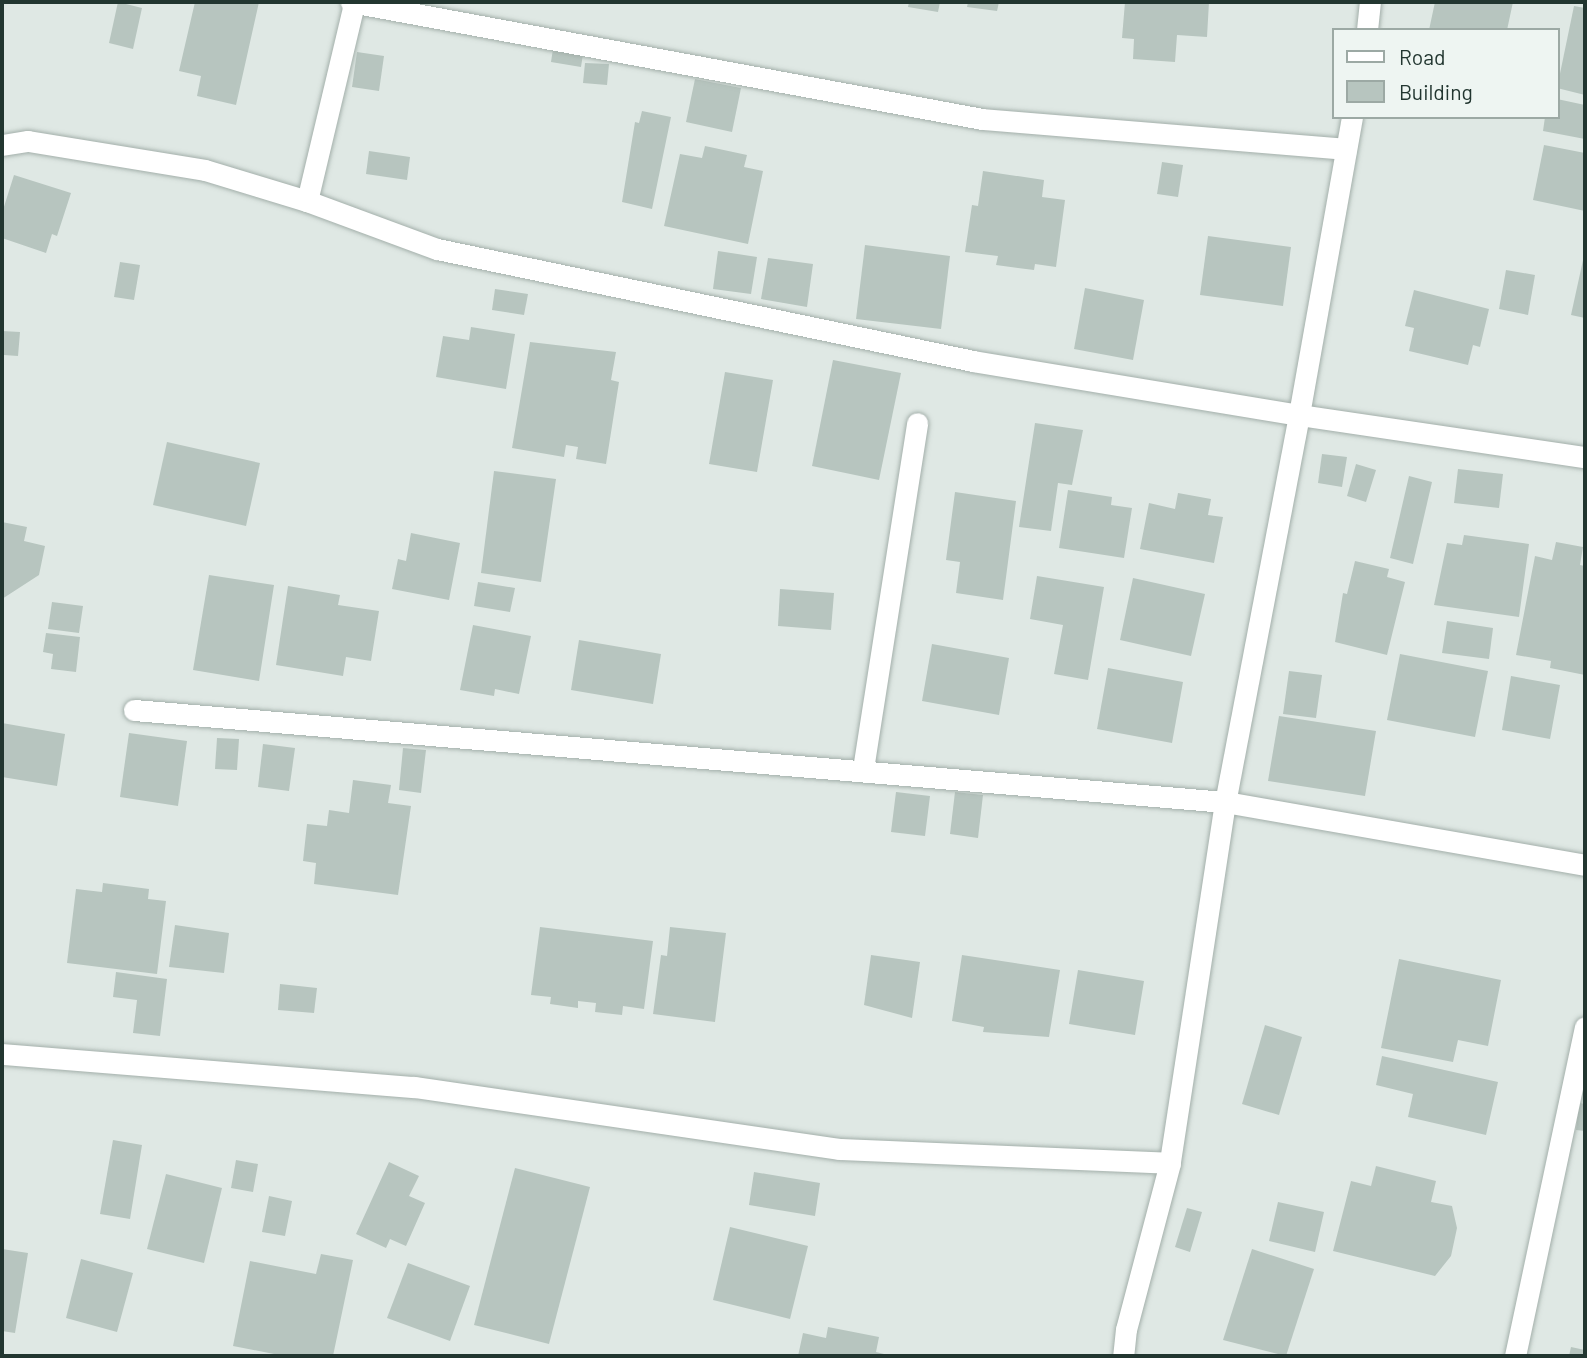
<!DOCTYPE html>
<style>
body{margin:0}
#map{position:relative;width:1587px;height:1358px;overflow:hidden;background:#dfe8e4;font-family:Barlow,sans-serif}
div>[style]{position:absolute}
.building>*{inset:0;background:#b7c5bf}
.roads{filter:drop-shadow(0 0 2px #a3afaa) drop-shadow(0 0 2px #a3afaa)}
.street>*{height:21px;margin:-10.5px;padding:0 10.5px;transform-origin:10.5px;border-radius:10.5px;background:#fff}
span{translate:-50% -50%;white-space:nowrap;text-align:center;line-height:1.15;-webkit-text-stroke:5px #eef5f2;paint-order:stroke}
.frame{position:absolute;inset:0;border:4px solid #223630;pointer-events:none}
.legend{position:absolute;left:1332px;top:28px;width:228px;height:91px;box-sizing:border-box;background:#eef5f2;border:2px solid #9ca9a4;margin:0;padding:9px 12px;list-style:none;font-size:21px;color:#223630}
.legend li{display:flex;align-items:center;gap:14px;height:35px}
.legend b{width:35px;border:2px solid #9ca9a4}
</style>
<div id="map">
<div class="building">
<i style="clip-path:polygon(118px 2px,142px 8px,133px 49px,109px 43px)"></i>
<i style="clip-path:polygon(195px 2px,259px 2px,236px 105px,197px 96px,201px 76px,179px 71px)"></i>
<i style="clip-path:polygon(909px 2px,940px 2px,938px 12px,908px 7px)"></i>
<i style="clip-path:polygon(968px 2px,999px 2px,997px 11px,967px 7px)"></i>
<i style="clip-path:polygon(1125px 2px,1209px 2px,1207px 37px,1177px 35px,1175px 62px,1133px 59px,1134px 39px,1122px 38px)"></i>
<i style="clip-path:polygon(1435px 2px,1513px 2px,1507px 30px,1429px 30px)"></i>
<i style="clip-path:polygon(1574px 6px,1585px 8px,1585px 95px,1557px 88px)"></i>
<i style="clip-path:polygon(553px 49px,583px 54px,581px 67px,551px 62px)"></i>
<i style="clip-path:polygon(357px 52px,384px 56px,379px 91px,352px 87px)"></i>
<i style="clip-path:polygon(585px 63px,609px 64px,607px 85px,583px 83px)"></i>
<i style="clip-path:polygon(695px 79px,741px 88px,732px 132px,686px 122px)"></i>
<i style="clip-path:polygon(1557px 99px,1585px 105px,1585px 139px,1543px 131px,1545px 117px,1557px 117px)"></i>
<i style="clip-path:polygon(642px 111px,671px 117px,652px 209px,622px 202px,635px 122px,639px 123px)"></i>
<i style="clip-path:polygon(1544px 145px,1585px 153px,1585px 211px,1533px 200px)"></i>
<i style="clip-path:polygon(705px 146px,747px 155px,744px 167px,763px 171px,748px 244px,664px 226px,680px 154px,702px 158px)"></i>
<i style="clip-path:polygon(369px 151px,410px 157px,407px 180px,366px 174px)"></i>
<i style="clip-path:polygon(1162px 162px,1183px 165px,1178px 197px,1157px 194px)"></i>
<i style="clip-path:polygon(983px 171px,1044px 180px,1042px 197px,1065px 200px,1056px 267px,1035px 264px,1034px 270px,996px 265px,998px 256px,965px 252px,972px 205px,978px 206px)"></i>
<i style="clip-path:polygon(14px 175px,71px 193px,57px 236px,52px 234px,46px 253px,2px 238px,2px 213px)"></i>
<i style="clip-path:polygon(1208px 236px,1291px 247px,1283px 306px,1200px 295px)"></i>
<i style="clip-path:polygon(865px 245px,950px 256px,941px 329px,856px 319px)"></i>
<i style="clip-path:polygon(718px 251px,757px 257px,751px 294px,713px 289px)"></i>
<i style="clip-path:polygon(768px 258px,813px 264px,807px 307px,761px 299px)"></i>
<i style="clip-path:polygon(1583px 260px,1585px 261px,1585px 318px,1571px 315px)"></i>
<i style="clip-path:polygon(120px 262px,140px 265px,134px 300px,114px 297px)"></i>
<i style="clip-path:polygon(1506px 270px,1535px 275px,1528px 315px,1499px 309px)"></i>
<i style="clip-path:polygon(1085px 288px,1144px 300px,1133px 360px,1074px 349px)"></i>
<i style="clip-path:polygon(495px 289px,528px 294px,524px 315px,492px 310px)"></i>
<i style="clip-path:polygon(1414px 290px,1489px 309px,1480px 347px,1473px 345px,1468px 365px,1409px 351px,1414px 328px,1405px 326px)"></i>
<i style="clip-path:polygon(471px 327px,515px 334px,506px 389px,436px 377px,443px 336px,469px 340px)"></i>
<i style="clip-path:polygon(2px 331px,20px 332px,18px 356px,4px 355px,2px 361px)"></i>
<i style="clip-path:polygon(530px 342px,616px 352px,611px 380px,619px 382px,606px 464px,576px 459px,578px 447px,566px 445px,564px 457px,512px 448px)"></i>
<i style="clip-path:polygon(833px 360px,901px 373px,879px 480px,812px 466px)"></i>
<i style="clip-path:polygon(725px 372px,773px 380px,757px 472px,709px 464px)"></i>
<i style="clip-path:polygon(1035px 423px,1083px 430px,1072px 485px,1058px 483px,1051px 531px,1019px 527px)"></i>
<i style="clip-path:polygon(167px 442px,260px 463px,246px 526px,153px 505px)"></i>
<i style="clip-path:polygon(1322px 454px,1347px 457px,1342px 487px,1318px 483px)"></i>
<i style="clip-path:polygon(1356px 464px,1376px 470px,1366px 502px,1347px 496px)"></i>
<i style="clip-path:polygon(1458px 469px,1503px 474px,1499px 508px,1454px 503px)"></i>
<i style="clip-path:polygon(494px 471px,556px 479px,541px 582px,481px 573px)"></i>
<i style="clip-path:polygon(1409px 476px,1432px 482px,1413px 564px,1390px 558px)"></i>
<i style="clip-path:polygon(1068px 490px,1112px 497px,1111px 505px,1132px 508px,1124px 558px,1059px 548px)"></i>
<i style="clip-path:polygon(955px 492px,1016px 501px,1003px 600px,956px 593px,960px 562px,946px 560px)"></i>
<i style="clip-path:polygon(1178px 493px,1211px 499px,1208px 515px,1223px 517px,1214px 563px,1140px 549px,1149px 503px,1175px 509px)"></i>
<i style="clip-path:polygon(2px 522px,27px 527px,24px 541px,45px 546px,39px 575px,2px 599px)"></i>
<i style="clip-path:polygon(411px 533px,460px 543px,449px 600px,392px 589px,398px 559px,406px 561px)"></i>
<i style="clip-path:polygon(1464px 535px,1529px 544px,1519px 617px,1434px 605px,1447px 543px,1462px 545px)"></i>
<i style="clip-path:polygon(1556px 542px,1583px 547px,1580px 565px,1585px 566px,1585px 675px,1550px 668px,1551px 661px,1516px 655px,1535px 556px,1552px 560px)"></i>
<i style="clip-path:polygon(1355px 561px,1389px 569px,1387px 577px,1405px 582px,1387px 655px,1335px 642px,1343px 593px,1347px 594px)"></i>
<i style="clip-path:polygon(209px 575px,274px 585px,259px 681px,193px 670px)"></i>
<i style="clip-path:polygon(1037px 576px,1104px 587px,1088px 680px,1054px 674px,1063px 625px,1030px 619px)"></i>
<i style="clip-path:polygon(1133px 578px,1205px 594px,1191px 656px,1120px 640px)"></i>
<i style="clip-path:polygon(478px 582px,515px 588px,510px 612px,474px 606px)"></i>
<i style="clip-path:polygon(288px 586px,340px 595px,338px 605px,379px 611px,371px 661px,346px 657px,343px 676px,276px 665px)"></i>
<i style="clip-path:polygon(780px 589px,834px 593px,831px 630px,778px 626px)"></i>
<i style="clip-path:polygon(52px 602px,83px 606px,79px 633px,48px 629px)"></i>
<i style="clip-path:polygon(1447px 621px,1493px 628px,1489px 659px,1442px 653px)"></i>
<i style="clip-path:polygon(473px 625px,531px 636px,519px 694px,495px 689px,494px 696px,460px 690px)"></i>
<i style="clip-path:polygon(46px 633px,80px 637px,76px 672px,51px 669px,53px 654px,43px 652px)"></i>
<i style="clip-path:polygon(579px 640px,661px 654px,653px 704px,571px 690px)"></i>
<i style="clip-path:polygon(932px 644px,1009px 658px,999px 715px,922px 701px)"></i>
<i style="clip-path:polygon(1400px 654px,1488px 671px,1475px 737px,1387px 720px)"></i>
<i style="clip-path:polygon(1108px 668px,1183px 682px,1172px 743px,1097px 729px)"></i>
<i style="clip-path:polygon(1289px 671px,1322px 675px,1316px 718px,1283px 714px)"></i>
<i style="clip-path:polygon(1511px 676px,1560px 685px,1550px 739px,1502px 730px)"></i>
<i style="clip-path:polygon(1279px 716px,1376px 731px,1365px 796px,1268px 781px)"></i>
<i style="clip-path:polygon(2px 723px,65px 734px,57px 786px,2px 777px)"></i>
<i style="clip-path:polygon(129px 733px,187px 741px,178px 806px,120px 797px)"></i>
<i style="clip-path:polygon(217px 738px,239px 739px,237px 770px,215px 769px)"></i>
<i style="clip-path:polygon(263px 744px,295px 748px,289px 791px,258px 787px)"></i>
<i style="clip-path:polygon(403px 748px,426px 750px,421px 793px,399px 790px)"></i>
<i style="clip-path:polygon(353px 780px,391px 785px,388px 803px,411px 806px,398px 895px,314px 884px,316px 863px,303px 861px,307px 824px,327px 826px,329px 810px,349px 813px)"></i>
<i style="clip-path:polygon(896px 792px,930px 796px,925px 836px,891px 832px)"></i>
<i style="clip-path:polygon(955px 792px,983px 795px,978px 838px,950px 834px)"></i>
<i style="clip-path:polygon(103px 883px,149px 889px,148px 899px,166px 901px,157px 974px,67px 963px,76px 889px,102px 892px)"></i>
<i style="clip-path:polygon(175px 925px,229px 933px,224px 973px,169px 967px)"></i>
<i style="clip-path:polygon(540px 927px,653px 941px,644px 1009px,623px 1006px,622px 1015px,595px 1012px,596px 1003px,578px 1001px,578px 1008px,550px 1004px,551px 997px,531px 995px)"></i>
<i style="clip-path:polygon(670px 927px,726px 933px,715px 1022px,653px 1014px,661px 955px,667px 956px)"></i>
<i style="clip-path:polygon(871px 955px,920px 962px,912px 1018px,864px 1005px)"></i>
<i style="clip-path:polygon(962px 955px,1060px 970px,1049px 1037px,983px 1032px,984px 1027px,952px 1021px)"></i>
<i style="clip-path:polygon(1399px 959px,1501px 980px,1488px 1046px,1458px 1040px,1453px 1062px,1381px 1048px)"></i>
<i style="clip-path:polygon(1078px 970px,1144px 981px,1135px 1035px,1069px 1024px)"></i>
<i style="clip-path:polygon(116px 972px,167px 979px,160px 1036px,133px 1033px,137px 1000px,113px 997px)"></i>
<i style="clip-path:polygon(280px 984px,317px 988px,314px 1013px,278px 1010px)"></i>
<i style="clip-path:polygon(1265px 1025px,1302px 1037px,1279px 1115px,1242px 1104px)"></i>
<i style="clip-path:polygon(1382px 1056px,1498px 1082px,1486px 1135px,1408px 1117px,1413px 1094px,1376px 1085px)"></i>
<i style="clip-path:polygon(1579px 1103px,1585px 1104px,1585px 1131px,1576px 1130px)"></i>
<i style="clip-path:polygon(113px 1140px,142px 1145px,130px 1219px,100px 1214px)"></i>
<i style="clip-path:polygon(236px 1160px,258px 1164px,253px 1192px,231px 1188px)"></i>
<i style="clip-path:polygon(389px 1162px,419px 1176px,409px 1196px,425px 1203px,406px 1246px,390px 1239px,386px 1248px,356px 1234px)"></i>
<i style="clip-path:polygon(1376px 1166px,1436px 1181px,1431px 1202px,1452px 1206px,1457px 1228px,1451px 1256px,1435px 1276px,1333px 1251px,1351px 1181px,1371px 1186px)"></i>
<i style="clip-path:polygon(515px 1168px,590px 1187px,549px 1344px,474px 1325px)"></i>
<i style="clip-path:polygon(754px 1172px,820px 1183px,815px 1216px,749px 1205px)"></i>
<i style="clip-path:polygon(166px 1174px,222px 1188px,204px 1263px,147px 1249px)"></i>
<i style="clip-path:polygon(269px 1196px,292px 1201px,285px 1236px,262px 1232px)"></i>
<i style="clip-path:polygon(1278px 1202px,1324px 1212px,1315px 1252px,1269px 1241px)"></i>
<i style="clip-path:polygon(1187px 1208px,1202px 1212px,1190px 1252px,1175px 1247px)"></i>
<i style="clip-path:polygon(730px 1227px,808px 1246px,790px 1319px,713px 1300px)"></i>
<i style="clip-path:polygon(2px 1249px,28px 1253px,15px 1333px,2px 1331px)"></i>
<i style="clip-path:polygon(1252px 1249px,1314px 1269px,1286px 1356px,1223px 1340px)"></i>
<i style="clip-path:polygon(321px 1254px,353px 1260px,333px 1356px,284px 1356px,233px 1346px,250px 1261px,316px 1274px)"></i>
<i style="clip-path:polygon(81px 1259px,133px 1273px,117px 1332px,66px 1318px)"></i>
<i style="clip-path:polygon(408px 1263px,470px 1286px,450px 1341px,387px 1318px)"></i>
<i style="clip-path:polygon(828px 1327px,879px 1337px,876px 1352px,892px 1356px,798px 1356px,803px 1333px,826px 1338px)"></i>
<i style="clip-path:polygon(1571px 1347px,1585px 1350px,1585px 1356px,1569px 1356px)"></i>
</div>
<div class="roads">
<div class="street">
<i style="left:351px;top:2px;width:642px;rotate:10.5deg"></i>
<i style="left:982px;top:119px;width:365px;rotate:4.7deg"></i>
<i style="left:1367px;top:30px;width:28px;rotate:-84deg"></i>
<i style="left:1352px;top:117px;width:303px;rotate:100.1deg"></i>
<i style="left:1299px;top:415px;width:289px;rotate:8.4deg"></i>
<i style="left:2px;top:145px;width:26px;rotate:-9deg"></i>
<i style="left:28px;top:141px;width:179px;rotate:9.3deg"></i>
<i style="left:205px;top:170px;width:107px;rotate:16.9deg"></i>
<i style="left:307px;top:201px;width:139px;rotate:20.3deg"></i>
<i style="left:437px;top:249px;width:548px;rotate:11.8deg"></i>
<i style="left:973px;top:361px;width:330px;rotate:9.4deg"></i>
<i style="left:1299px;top:415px;width:394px;rotate:100.8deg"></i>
<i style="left:1225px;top:802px;width:365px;rotate:98.7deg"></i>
<i style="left:1170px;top:1163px;width:172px;rotate:104.8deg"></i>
<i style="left:1126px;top:1329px;width:27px;rotate:96deg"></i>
<i style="left:307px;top:201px;width:204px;rotate:-76.6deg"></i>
<i style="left:134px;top:710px;width:1095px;rotate:4.82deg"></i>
<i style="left:1225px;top:802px;width:365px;rotate:9.9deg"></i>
<i style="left:863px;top:769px;width:350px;rotate:-81.1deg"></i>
<i style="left:2px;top:1054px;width:413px;rotate:4.6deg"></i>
<i style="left:414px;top:1087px;width:429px;rotate:8.3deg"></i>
<i style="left:839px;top:1149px;width:331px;rotate:2.4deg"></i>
<i style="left:1515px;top:1356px;width:336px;rotate:-78deg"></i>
</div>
</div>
<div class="frame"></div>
<ul class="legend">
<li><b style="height:9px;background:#fff"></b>Road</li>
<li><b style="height:19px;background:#b7c5bf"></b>Building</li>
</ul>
</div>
